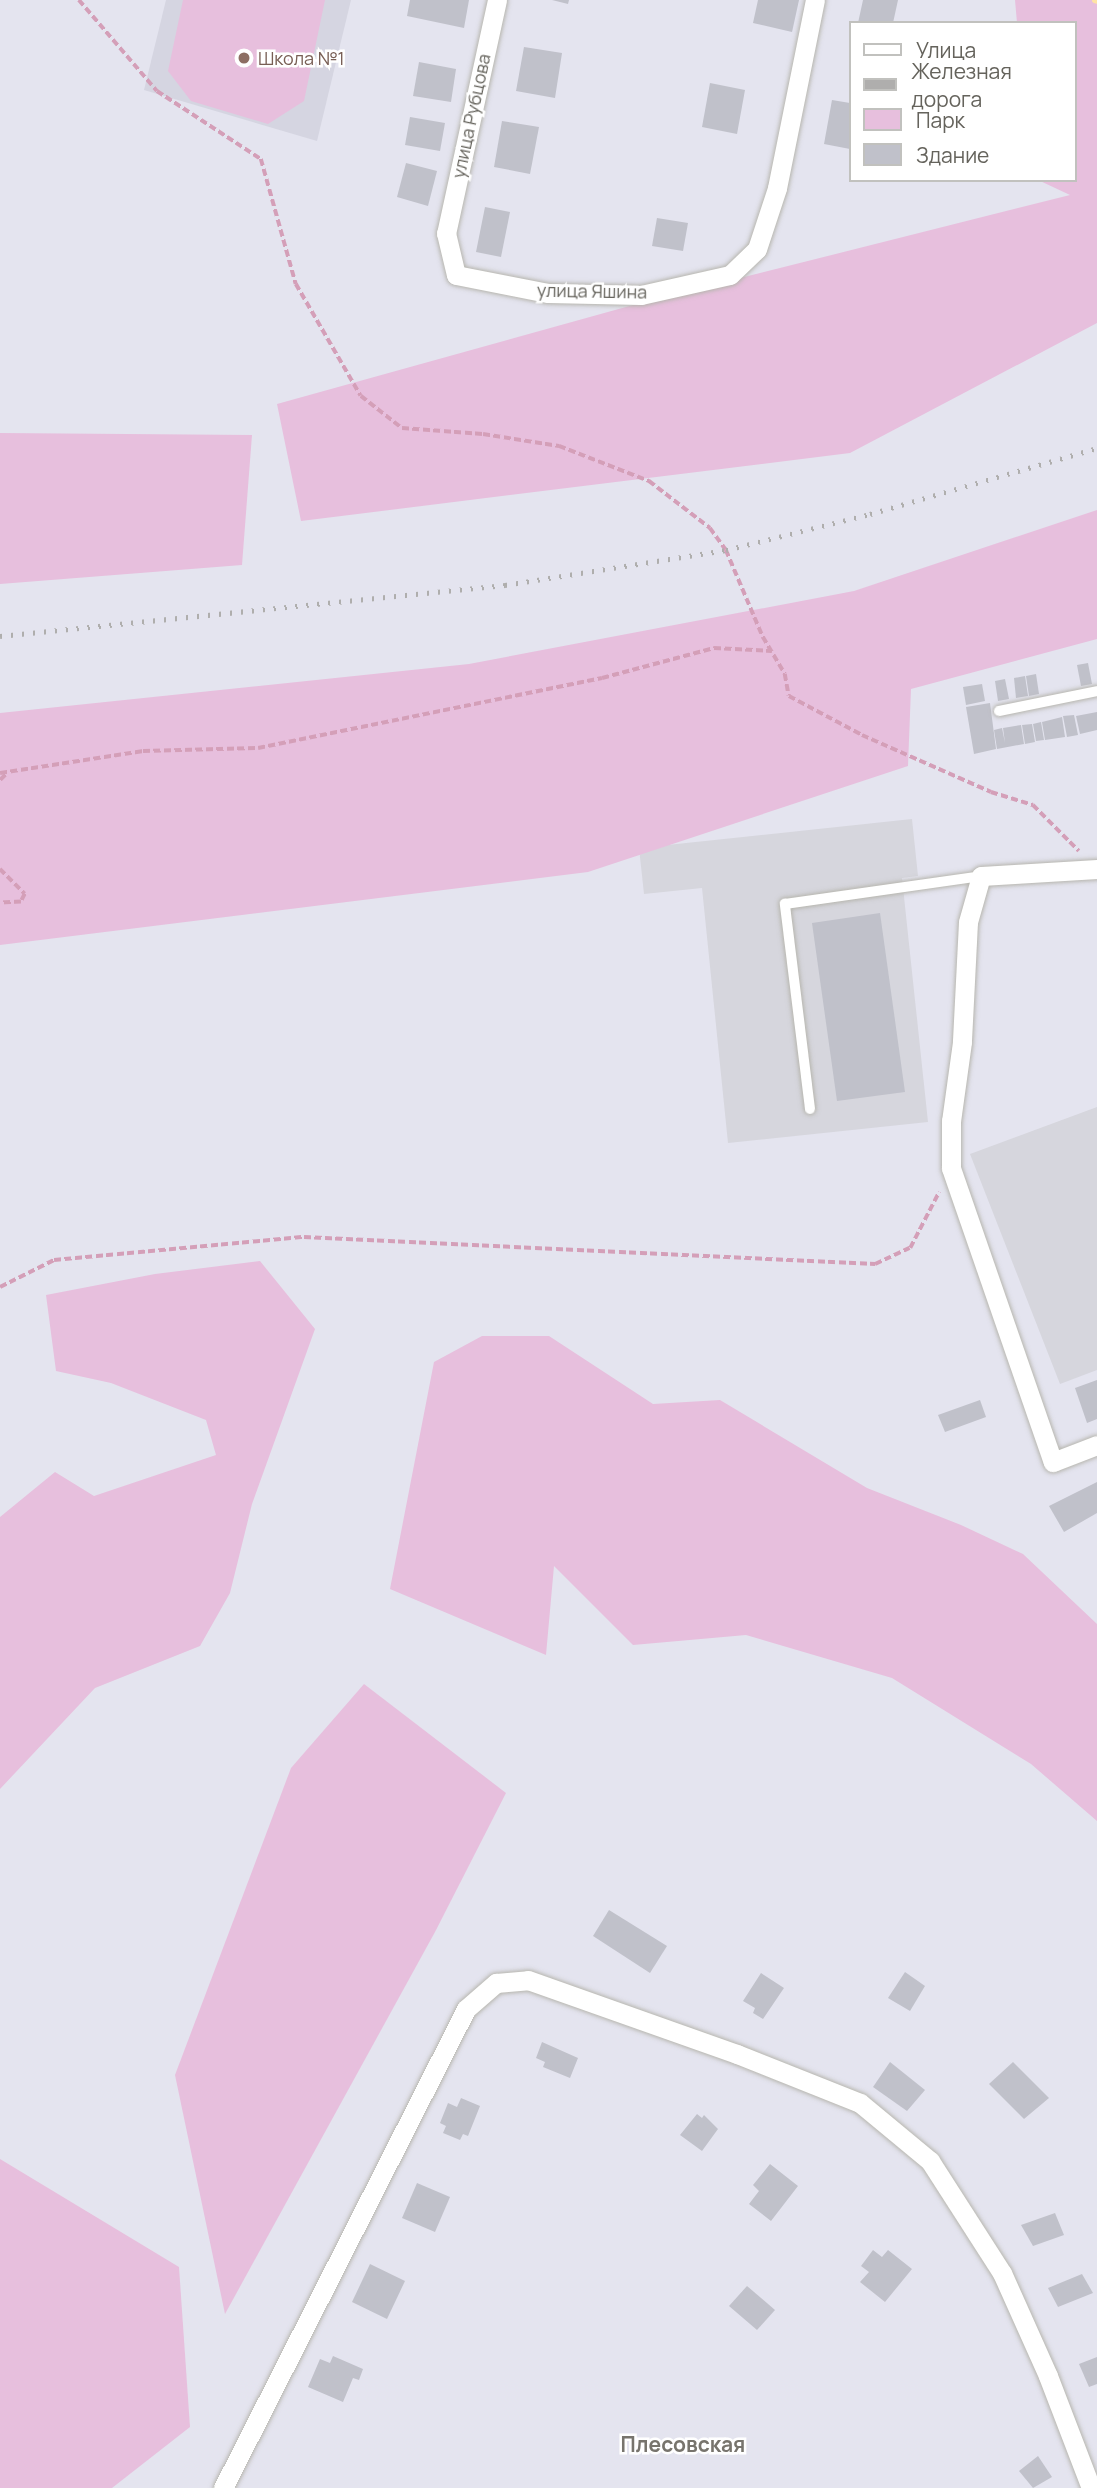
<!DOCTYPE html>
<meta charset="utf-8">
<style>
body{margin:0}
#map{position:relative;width:1097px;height:2488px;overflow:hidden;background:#e4e4ef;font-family:Manrope,sans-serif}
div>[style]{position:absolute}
.industrial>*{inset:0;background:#d6d6dd}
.education>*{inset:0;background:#d5d5e1}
.green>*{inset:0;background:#e7bfdd}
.stream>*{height:5px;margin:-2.5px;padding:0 2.5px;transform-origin:2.5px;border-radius:2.5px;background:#ffe3a4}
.building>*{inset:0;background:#c0c1ca}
.path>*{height:3.5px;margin-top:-1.75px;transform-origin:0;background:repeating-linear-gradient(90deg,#d49fb8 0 7px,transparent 0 10.5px)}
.roads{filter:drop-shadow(0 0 2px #b7b6af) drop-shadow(0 0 2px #b7b6af)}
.service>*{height:10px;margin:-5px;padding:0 5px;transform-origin:5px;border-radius:5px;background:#fff}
.minor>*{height:19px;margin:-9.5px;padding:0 9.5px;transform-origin:9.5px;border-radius:9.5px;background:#fff}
.rail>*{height:5px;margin-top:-2.5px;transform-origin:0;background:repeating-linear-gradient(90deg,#afaead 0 2px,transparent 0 11px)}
.dots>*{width:19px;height:19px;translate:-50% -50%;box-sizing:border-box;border:4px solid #fff;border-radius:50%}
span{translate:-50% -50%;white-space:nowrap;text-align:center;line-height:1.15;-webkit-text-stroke:5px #fff;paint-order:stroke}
.education-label{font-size:18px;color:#785e54}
.left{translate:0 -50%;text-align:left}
.street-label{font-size:18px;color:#65635c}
.quarter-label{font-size:21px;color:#77746d;font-weight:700}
.legend{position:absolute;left:849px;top:21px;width:228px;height:161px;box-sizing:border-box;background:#fff;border:2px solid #c1c1be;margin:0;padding:9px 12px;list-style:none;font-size:21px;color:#65635c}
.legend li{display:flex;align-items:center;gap:14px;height:35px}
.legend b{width:35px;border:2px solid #c1c1be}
</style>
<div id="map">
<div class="industrial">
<i style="clip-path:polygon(912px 819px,918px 876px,902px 878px,928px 1122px,728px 1143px,702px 888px,644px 894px,639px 848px)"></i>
<i style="clip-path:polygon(1097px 1107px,1097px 1370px,1060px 1384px,970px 1154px)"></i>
</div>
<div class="education">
<i style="clip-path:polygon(166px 0,351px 0,317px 141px,144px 90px)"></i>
</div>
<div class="green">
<i style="clip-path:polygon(183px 0,325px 0,304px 101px,268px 124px,191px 101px,168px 71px)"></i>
<i style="clip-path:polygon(1015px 0,1097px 0,1097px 323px,850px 453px,301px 521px,277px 404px,633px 305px,1070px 195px,1038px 180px,1074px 180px,1074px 23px,1017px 23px)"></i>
<i style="clip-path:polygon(0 433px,252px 435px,242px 565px,0 584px)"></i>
<i style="clip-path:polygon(1097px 510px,1097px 639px,911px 689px,908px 766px,588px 872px,0 945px,0 713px,469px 664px,854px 591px)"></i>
<i style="clip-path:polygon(260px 1261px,315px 1329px,252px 1504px,230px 1593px,200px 1646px,95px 1688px,0 1789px,0 1517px,55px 1472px,94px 1496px,216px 1455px,206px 1420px,111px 1383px,56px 1371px,46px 1295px,155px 1274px)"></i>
<i style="clip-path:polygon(482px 1336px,549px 1336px,653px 1404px,720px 1400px,867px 1488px,961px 1525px,1023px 1554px,1097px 1624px,1097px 1821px,1031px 1764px,892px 1678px,746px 1635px,633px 1645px,554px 1566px,546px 1655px,390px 1589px,434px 1362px)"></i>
<i style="clip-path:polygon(364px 1684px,506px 1793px,435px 1932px,225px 2314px,175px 2075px,291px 1768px)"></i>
<i style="clip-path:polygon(0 2159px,179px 2267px,190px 2427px,112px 2488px,0 2488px)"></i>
</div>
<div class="stream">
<i style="left:1094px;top:0;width:3px;rotate:18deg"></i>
</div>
<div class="building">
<i style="clip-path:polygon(410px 0,469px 0,464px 28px,407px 16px)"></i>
<i style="clip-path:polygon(552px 0,569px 0,568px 4px)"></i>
<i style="clip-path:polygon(758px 0,799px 0,792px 32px,753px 23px)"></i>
<i style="clip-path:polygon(863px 0,898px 0,893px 23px,858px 23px)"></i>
<i style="clip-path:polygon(524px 47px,562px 53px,555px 98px,516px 91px)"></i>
<i style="clip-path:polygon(419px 62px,456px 69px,451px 102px,413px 96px)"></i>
<i style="clip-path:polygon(710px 83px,745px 90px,737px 134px,702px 127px)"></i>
<i style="clip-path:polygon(832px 100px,850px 103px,850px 149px,824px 144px)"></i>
<i style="clip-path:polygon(410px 117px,445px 123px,440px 151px,405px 145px)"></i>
<i style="clip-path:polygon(502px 121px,539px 127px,530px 174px,494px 167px)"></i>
<i style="clip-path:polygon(406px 163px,437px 171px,428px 206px,397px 197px)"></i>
<i style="clip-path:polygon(485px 207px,510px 212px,501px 257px,476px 252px)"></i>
<i style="clip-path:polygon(657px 218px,688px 223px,683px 251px,652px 246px)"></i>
<i style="clip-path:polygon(1088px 663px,1092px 684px,1081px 686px,1077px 665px)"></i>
<i style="clip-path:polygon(1036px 674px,1039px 694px,1029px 696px,1026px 676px)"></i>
<i style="clip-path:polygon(1025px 676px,1028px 696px,1016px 698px,1014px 678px)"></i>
<i style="clip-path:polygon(1005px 679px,1009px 699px,998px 701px,995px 681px)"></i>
<i style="clip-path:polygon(982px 684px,985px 701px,966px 705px,963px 687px)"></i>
<i style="clip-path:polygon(990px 703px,996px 749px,974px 754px,966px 707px)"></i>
<i style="clip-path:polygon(1097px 712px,1097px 730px,1080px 734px,1076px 716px)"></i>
<i style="clip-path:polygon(1074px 715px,1078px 735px,1067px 737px,1063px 716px)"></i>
<i style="clip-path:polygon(1062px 717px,1065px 737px,1045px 740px,1042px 722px)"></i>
<i style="clip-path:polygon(1041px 722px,1044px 740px,1036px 741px,1033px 724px)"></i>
<i style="clip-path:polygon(1032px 724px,1035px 742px,1025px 744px,1022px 725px)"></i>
<i style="clip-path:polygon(1021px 725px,1024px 744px,997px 749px,994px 730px,1002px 728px,1005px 743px,1003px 728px)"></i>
<i style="clip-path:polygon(880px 913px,905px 1092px,837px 1101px,812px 923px)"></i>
<i style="clip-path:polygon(1097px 1380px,1097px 1419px,1087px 1423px,1075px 1388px)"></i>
<i style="clip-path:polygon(980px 1400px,986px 1417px,945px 1432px,938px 1415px)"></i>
<i style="clip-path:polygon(1097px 1482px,1097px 1513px,1064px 1532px,1049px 1506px)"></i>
<i style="clip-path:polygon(609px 1910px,667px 1946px,650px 1973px,593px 1936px)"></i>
<i style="clip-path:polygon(905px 1972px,925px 1986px,910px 2011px,888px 1998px)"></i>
<i style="clip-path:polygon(761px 1973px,784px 1988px,763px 2019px,753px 2013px,755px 2008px,743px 2001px)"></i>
<i style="clip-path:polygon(542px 2042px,578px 2058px,570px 2078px,543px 2067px,545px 2062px,536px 2058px)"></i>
<i style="clip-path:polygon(890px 2062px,925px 2090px,907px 2111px,873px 2087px)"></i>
<i style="clip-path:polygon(1013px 2062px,1049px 2098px,1024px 2119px,989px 2084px)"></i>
<i style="clip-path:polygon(461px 2098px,480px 2106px,468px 2136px,463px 2134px,460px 2140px,443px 2133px,446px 2126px,440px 2123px,448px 2103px,457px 2107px)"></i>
<i style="clip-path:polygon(697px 2114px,702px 2118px,704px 2115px,718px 2129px,702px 2151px,680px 2135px)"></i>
<i style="clip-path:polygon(770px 2164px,798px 2186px,771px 2221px,749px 2204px,759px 2191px,753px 2185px)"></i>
<i style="clip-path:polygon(417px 2183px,450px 2197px,435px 2232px,402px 2218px)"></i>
<i style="clip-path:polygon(1055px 2213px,1064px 2235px,1033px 2246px,1021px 2225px)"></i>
<i style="clip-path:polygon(873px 2250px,882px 2257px,888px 2250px,912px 2269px,885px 2302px,860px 2282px,869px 2272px,861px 2266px)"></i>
<i style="clip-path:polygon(370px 2264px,405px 2281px,387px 2319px,352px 2302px)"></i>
<i style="clip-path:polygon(1082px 2274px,1093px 2293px,1058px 2307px,1048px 2288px)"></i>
<i style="clip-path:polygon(747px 2286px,775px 2310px,757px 2330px,729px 2306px)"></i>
<i style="clip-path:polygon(333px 2356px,363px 2369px,359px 2380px,353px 2378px,343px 2402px,308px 2387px,320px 2359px,330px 2363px)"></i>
<i style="clip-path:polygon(1097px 2357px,1097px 2384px,1089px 2387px,1079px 2364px)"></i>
<i style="clip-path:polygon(1038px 2456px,1052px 2477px,1033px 2488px,1019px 2471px)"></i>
</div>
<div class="path">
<i style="left:79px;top:0;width:120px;rotate:49.4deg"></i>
<i style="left:157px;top:91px;width:124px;rotate:33.2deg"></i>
<i style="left:261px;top:159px;width:130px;rotate:74.4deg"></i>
<i style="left:296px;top:284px;width:129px;rotate:59.9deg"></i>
<i style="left:361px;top:396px;width:52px;rotate:38deg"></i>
<i style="left:402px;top:428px;width:81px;rotate:4.2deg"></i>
<i style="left:483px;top:434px;width:77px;rotate:9deg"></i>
<i style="left:559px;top:446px;width:97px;rotate:21.3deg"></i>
<i style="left:649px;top:481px;width:77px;rotate:37.6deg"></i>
<i style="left:710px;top:528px;width:27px;rotate:54deg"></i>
<i style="left:726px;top:550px;width:95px;rotate:67deg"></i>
<i style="left:763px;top:637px;width:43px;rotate:59.3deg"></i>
<i style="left:785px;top:674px;width:22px;rotate:80deg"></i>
<i style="left:789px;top:696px;width:83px;rotate:28.1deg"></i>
<i style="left:862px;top:735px;width:141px;rotate:23.8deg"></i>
<i style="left:991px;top:792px;width:44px;rotate:17.2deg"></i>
<i style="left:1033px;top:805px;width:65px;rotate:45deg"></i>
<i style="left:0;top:773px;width:145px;rotate:-8.7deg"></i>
<i style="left:143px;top:751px;width:115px;rotate:-1.5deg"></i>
<i style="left:258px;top:748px;width:351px;rotate:-11.5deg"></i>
<i style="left:602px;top:678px;width:116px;rotate:-15deg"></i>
<i style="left:714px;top:648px;width:58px;rotate:3deg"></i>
<i style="left:0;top:780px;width:10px;rotate:-45deg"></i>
<i style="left:0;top:869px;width:35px;rotate:45deg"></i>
<i style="left:25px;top:894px;width:9px;rotate:117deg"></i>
<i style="left:21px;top:902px;width:21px;rotate:177deg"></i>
<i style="left:0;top:1287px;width:60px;rotate:-26.6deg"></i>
<i style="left:54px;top:1260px;width:251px;rotate:-5.3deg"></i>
<i style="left:304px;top:1237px;width:572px;rotate:2.71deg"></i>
<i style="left:875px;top:1264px;width:38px;rotate:-25deg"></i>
<i style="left:910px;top:1248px;width:63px;rotate:-62.6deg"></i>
</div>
<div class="roads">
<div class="service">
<i style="left:999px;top:711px;width:100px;rotate:-11.5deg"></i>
<i style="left:810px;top:1109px;width:207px;rotate:-97deg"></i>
<i style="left:785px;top:904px;width:198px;rotate:-8.1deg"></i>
</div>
<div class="minor">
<i style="left:497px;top:0;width:239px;rotate:102.3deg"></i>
<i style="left:446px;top:233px;width:43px;rotate:76.6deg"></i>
<i style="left:456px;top:275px;width:94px;rotate:11.1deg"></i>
<i style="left:548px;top:293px;width:93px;rotate:1.2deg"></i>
<i style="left:641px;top:295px;width:91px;rotate:-12.7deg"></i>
<i style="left:730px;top:275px;width:37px;rotate:-44deg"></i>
<i style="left:757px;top:249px;width:64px;rotate:-71.8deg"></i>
<i style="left:777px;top:188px;width:192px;rotate:-78.6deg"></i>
<i style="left:1097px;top:869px;width:116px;rotate:176.5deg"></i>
<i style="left:981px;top:876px;width:48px;rotate:105.8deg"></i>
<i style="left:968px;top:922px;width:120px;rotate:92.9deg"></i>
<i style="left:962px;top:1042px;width:80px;rotate:97.9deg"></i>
<i style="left:951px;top:1121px;width:47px;rotate:90deg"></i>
<i style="left:951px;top:1168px;width:311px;rotate:70.9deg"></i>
<i style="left:1053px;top:1462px;width:47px;rotate:-21.1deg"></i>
<i style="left:223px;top:2488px;width:537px;rotate:-63.1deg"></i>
<i style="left:466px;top:2009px;width:40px;rotate:-41deg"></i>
<i style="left:496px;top:1983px;width:32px;rotate:-5deg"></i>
<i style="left:528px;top:1980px;width:222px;rotate:19.5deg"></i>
<i style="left:737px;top:2054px;width:132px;rotate:21.7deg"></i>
<i style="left:860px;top:2103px;width:91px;rotate:39.6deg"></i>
<i style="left:930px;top:2161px;width:133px;rotate:57.3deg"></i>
<i style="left:1002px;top:2273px;width:113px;rotate:65.9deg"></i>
<i style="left:1048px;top:2376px;width:120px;rotate:69deg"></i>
</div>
</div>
<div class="rail">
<i style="left:0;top:636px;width:508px;rotate:-5.77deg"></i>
<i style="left:505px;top:585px;width:224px;rotate:-9deg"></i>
<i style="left:726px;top:550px;width:148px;rotate:-14deg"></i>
<i style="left:870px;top:514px;width:236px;rotate:-16.2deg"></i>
</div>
<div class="dots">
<i style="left:244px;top:58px;background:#8d6e63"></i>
</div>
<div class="education-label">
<span class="left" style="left:258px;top:58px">Школа №1</span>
</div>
<div class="street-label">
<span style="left:471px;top:116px;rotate:-78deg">улица Рубцова</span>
<span style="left:592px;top:291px;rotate:1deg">улица Яшина</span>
</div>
<div class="quarter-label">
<span style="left:683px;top:2444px">Плесовская</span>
</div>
<ul class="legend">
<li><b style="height:9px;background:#fff"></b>Улица</li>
<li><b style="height:9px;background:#afaead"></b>Железная дорога</li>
<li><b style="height:19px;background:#e7bfdd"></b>Парк</li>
<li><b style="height:19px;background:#c0c1ca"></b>Здание</li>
</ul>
</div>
